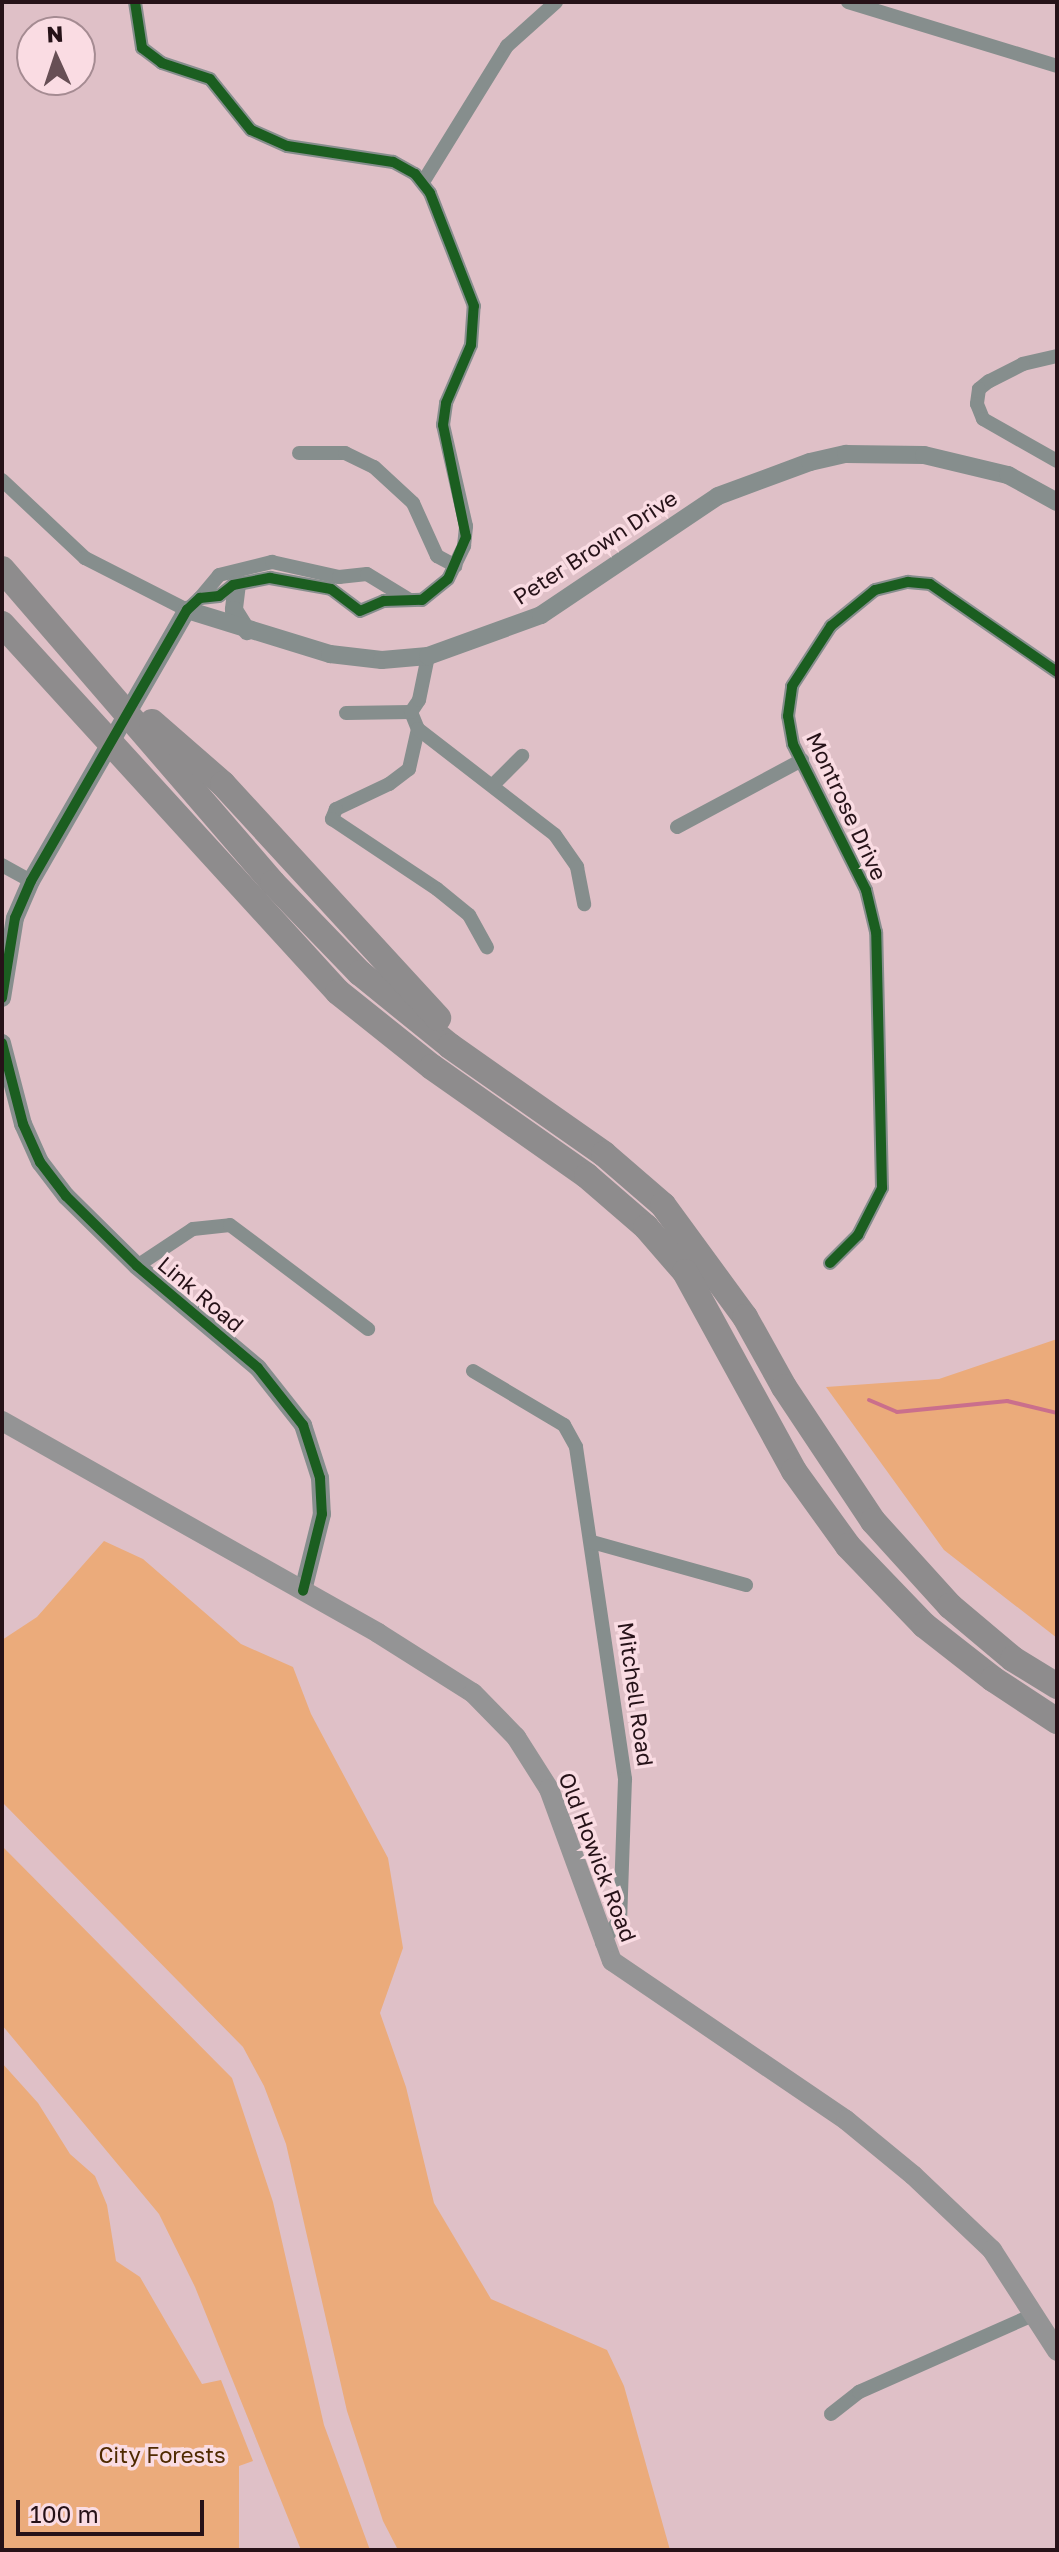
<!DOCTYPE html>
<style>
body{margin:0}
#map{position:relative;width:1059px;height:2552px;overflow:hidden;background:#dfc0c7;font-family:"Golos Text",sans-serif}
div>[style]{position:absolute}
.green>*{inset:0;background:#ebab7b}
.stream>*{height:4px;margin:-2px;padding:0 2px;transform-origin:2px;border-radius:2px;background:#ca6f8c}
.minor>*{height:14px;margin:-7px;padding:0 7px;transform-origin:7px;border-radius:7px;background:#868e8d}
.tertiary>*{height:18px;margin:-9px;padding:0 9px;transform-origin:9px;border-radius:9px;background:#868e8d}
.secondary>*{height:20px;margin:-10px;padding:0 10px;transform-origin:10px;border-radius:10px;background:#949495}
.motorway>*{height:26px;margin:-13px;padding:0 13px;transform-origin:13px;border-radius:13px;background:#8e8c8d}
.cycleway>*{height:10px;margin:-5px;padding:0 5px;transform-origin:5px;border-radius:5px;background:#1b5e20}
span{translate:-50% -50%;white-space:nowrap;text-align:center;line-height:1.15;-webkit-text-stroke:7px #fadce3;paint-order:stroke}
.street-label{font-size:22px;color:#261218}
.park-label{font-size:22px;color:#4f2a01}
.frame{position:absolute;inset:0;border:4px solid #261218;pointer-events:none}
.north{position:absolute;left:16px;top:16px;width:80px;height:80px;box-sizing:border-box;background:#fadce3;border:2px solid #a58b92;border-radius:50%;rotate:357deg;font-size:22px;font-weight:700;line-height:32px;text-align:center;color:#261218}
.north::after{content:'';display:block;margin:auto;width:28px;height:36px;background:#674f55;clip-path:polygon(50% 0,100% 100%,50% 72%,0 100%)}
.scale{position:absolute;left:16px;top:2500px;width:188px;height:36px;box-sizing:border-box;border:4px solid #261218;border-top:0;padding-left:10px;font-size:24px;line-height:28px;white-space:nowrap;color:#261218;-webkit-text-stroke:6px #fadce3;paint-order:stroke}
</style>
<div id="map">
<div class="green">
<i style="clip-path:polygon(1057px 1339px,1057px 1638px,944px 1550px,826px 1387px,939px 1379px)"></i>
<i style="clip-path:polygon(104px 1541px,143px 1559px,241px 1644px,293px 1667px,311px 1714px,388px 1858px,403px 1948px,380px 2013px,406px 2087px,434px 2203px,491px 2299px,607px 2350px,624px 2386px,670px 2550px,398px 2550px,383px 2521px,347px 2411px,286px 2144px,264px 2086px,243px 2047px,2px 1802px,2px 1640px,37px 1617px)"></i>
<i style="clip-path:polygon(2px 1846px,232px 2078px,273px 2202px,324px 2425px,370px 2550px,301px 2550px,195px 2287px,159px 2214px,2px 2025px)"></i>
<i style="clip-path:polygon(2px 2063px,38px 2103px,70px 2154px,95px 2176px,107px 2205px,116px 2261px,140px 2277px,202px 2384px,221px 2380px,253px 2461px,239px 2466px,239px 2550px,2px 2550px)"></i>
</div>
<div class="stream">
<i style="left:869px;top:1400px;width:30px;rotate:23deg"></i>
<i style="left:897px;top:1412px;width:111px;rotate:-5.7deg"></i>
<i style="left:1007px;top:1401px;width:51px;rotate:13.5deg"></i>
</div>
<div class="minor">
<i style="left:848px;top:2px;width:219px;rotate:17deg"></i>
<i style="left:423px;top:182px;width:160px;rotate:-58.3deg"></i>
<i style="left:507px;top:46px;width:66px;rotate:-41.9deg"></i>
<i style="left:1057px;top:356px;width:35px;rotate:167deg"></i>
<i style="left:1023px;top:364px;width:38px;rotate:153deg"></i>
<i style="left:989px;top:381px;width:13px;rotate:141deg"></i>
<i style="left:979px;top:389px;width:15px;rotate:98deg"></i>
<i style="left:977px;top:404px;width:16px;rotate:68deg"></i>
<i style="left:983px;top:419px;width:85px;rotate:29.6deg"></i>
<i style="left:299px;top:453px;width:46px"></i>
<i style="left:345px;top:453px;width:32px;rotate:26deg"></i>
<i style="left:374px;top:467px;width:53px;rotate:42.7deg"></i>
<i style="left:413px;top:503px;width:58px;rotate:65.6deg"></i>
<i style="left:437px;top:556px;width:21px;rotate:28deg"></i>
<i style="left:2px;top:480px;width:114px;rotate:43.2deg"></i>
<i style="left:85px;top:558px;width:114px;rotate:27deg"></i>
<i style="left:187px;top:610px;width:18px;rotate:-43deg"></i>
<i style="left:200px;top:598px;width:19px;rotate:-6deg"></i>
<i style="left:219px;top:596px;width:18px;rotate:-38deg"></i>
<i style="left:233px;top:585px;width:38px;rotate:-11deg"></i>
<i style="left:270px;top:578px;width:62px;rotate:10.2deg"></i>
<i style="left:331px;top:589px;width:36px;rotate:37deg"></i>
<i style="left:360px;top:611px;width:26px;rotate:-23deg"></i>
<i style="left:384px;top:601px;width:38px;rotate:-2deg"></i>
<i style="left:422px;top:600px;width:33px;rotate:-39deg"></i>
<i style="left:448px;top:579px;width:37px;rotate:-64deg"></i>
<i style="left:464px;top:546px;width:20px;rotate:-84deg"></i>
<i style="left:466px;top:526px;width:104px;rotate:-102.8deg"></i>
<i style="left:443px;top:425px;width:22px;rotate:-82deg"></i>
<i style="left:446px;top:403px;width:63px;rotate:-66.7deg"></i>
<i style="left:471px;top:345px;width:39px;rotate:-86deg"></i>
<i style="left:474px;top:306px;width:121px;rotate:-111.3deg"></i>
<i style="left:430px;top:193px;width:24px;rotate:-128deg"></i>
<i style="left:415px;top:174px;width:25px;rotate:-151deg"></i>
<i style="left:393px;top:162px;width:107px;rotate:-171.4deg"></i>
<i style="left:287px;top:146px;width:39px;rotate:-156deg"></i>
<i style="left:251px;top:130px;width:65px;rotate:-128.8deg"></i>
<i style="left:210px;top:79px;width:51px;rotate:-161.6deg"></i>
<i style="left:162px;top:63px;width:25px;rotate:-143deg"></i>
<i style="left:142px;top:48px;width:47px;rotate:-98.7deg"></i>
<i style="left:200px;top:598px;width:30px;rotate:-50deg"></i>
<i style="left:219px;top:575px;width:55px;rotate:-13.8deg"></i>
<i style="left:272px;top:562px;width:69px;rotate:12.6deg"></i>
<i style="left:339px;top:577px;width:28px;rotate:-6deg"></i>
<i style="left:367px;top:574px;width:48px;rotate:31.4deg"></i>
<i style="left:411px;top:712px;width:18px;rotate:68deg"></i>
<i style="left:418px;top:729px;width:41px;rotate:102.7deg"></i>
<i style="left:409px;top:769px;width:25px;rotate:143deg"></i>
<i style="left:389px;top:784px;width:59px;rotate:154.7deg"></i>
<i style="left:336px;top:809px;width:11px;rotate:112deg"></i>
<i style="left:332px;top:819px;width:126px;rotate:33.7deg"></i>
<i style="left:437px;top:889px;width:41px;rotate:39.1deg"></i>
<i style="left:469px;top:915px;width:37px;rotate:61deg"></i>
<i style="left:346px;top:713px;width:65px;rotate:-0.9deg"></i>
<i style="left:411px;top:712px;width:14px;rotate:-56deg"></i>
<i style="left:419px;top:700px;width:45px;rotate:-78.4deg"></i>
<i style="left:418px;top:729px;width:173px;rotate:37.7deg"></i>
<i style="left:555px;top:835px;width:39px;rotate:55deg"></i>
<i style="left:577px;top:867px;width:38px;rotate:79deg"></i>
<i style="left:494px;top:784px;width:40px;rotate:-45deg"></i>
<i style="left:677px;top:827px;width:142px;rotate:-28.2deg"></i>
<i style="left:2px;top:865px;width:33px;rotate:29deg"></i>
<i style="left:830px;top:1263px;width:40px;rotate:-45deg"></i>
<i style="left:858px;top:1235px;width:53px;rotate:-62.9deg"></i>
<i style="left:882px;top:1188px;width:256px;rotate:-91.3deg"></i>
<i style="left:876px;top:932px;width:43px;rotate:-103.4deg"></i>
<i style="left:866px;top:890px;width:163px;rotate:-116.6deg"></i>
<i style="left:793px;top:744px;width:28px;rotate:-100deg"></i>
<i style="left:788px;top:716px;width:30px;rotate:-82deg"></i>
<i style="left:792px;top:686px;width:72px;rotate:-57deg"></i>
<i style="left:831px;top:626px;width:57px;rotate:-39.3deg"></i>
<i style="left:875px;top:590px;width:34px;rotate:-14deg"></i>
<i style="left:908px;top:582px;width:22px;rotate:5deg"></i>
<i style="left:930px;top:584px;width:155px;rotate:34.7deg"></i>
<i style="left:137px;top:1266px;width:67px;rotate:-33.5deg"></i>
<i style="left:193px;top:1229px;width:37px;rotate:-6deg"></i>
<i style="left:230px;top:1225px;width:173px;rotate:37deg"></i>
<i style="left:473px;top:1371px;width:106px;rotate:30.7deg"></i>
<i style="left:564px;top:1425px;width:25px;rotate:61deg"></i>
<i style="left:576px;top:1447px;width:336px;rotate:81.6deg"></i>
<i style="left:625px;top:1779px;width:140px;rotate:92deg"></i>
<i style="left:620px;top:1919px;width:30px;rotate:127deg"></i>
<i style="left:592px;top:1542px;width:160px;rotate:15.6deg"></i>
<i style="left:831px;top:2414px;width:36px;rotate:-38deg"></i>
<i style="left:859px;top:2392px;width:193px;rotate:-23.9deg"></i>
</div>
<div class="tertiary">
<i style="left:237px;top:584px;width:26px;rotate:97deg"></i>
<i style="left:234px;top:610px;width:25px;rotate:58deg"></i>
<i style="left:2px;top:998px;width:81px;rotate:-80.8deg"></i>
<i style="left:15px;top:918px;width:40px;rotate:-66.6deg"></i>
<i style="left:31px;top:881px;width:313px;rotate:-60.1deg"></i>
<i style="left:187px;top:610px;width:150px;rotate:17.1deg"></i>
<i style="left:330px;top:654px;width:52px;rotate:6.6deg"></i>
<i style="left:382px;top:660px;width:46px;rotate:-5deg"></i>
<i style="left:428px;top:656px;width:120px;rotate:-19.9deg"></i>
<i style="left:541px;top:615px;width:213px;rotate:-33.9deg"></i>
<i style="left:718px;top:496px;width:98px;rotate:-20.3deg"></i>
<i style="left:810px;top:462px;width:37px;rotate:-13deg"></i>
<i style="left:846px;top:454px;width:78px;rotate:0.7deg"></i>
<i style="left:924px;top:455px;width:86px;rotate:13.4deg"></i>
<i style="left:1008px;top:475px;width:56px;rotate:28.9deg"></i>
<i style="left:2px;top:1043px;width:84px;rotate:75.5deg"></i>
<i style="left:23px;top:1124px;width:42px;rotate:65.9deg"></i>
<i style="left:40px;top:1162px;width:43px;rotate:52.6deg"></i>
<i style="left:66px;top:1196px;width:100px;rotate:44.6deg"></i>
<i style="left:137px;top:1266px;width:158px;rotate:40.1deg"></i>
<i style="left:258px;top:1368px;width:73px;rotate:51.7deg"></i>
<i style="left:303px;top:1425px;width:56px;rotate:72.2deg"></i>
<i style="left:320px;top:1478px;width:36px;rotate:87deg"></i>
<i style="left:322px;top:1514px;width:79px;rotate:103.9deg"></i>
</div>
<div class="secondary">
<i style="left:2px;top:1421px;width:432px;rotate:29.4deg"></i>
<i style="left:378px;top:1633px;width:112px;rotate:32.3deg"></i>
<i style="left:473px;top:1693px;width:62px;rotate:45.7deg"></i>
<i style="left:516px;top:1737px;width:62px;rotate:57.6deg"></i>
<i style="left:549px;top:1789px;width:183px;rotate:69.9deg"></i>
<i style="left:612px;top:1961px;width:283px;rotate:34.2deg"></i>
<i style="left:846px;top:2120px;width:87px;rotate:39.4deg"></i>
<i style="left:913px;top:2175px;width:109px;rotate:43.5deg"></i>
<i style="left:992px;top:2250px;width:120px;rotate:57.2deg"></i>
</div>
<div class="motorway">
<i style="left:2px;top:569px;width:415px;rotate:49.2deg"></i>
<i style="left:273px;top:883px;width:125px;rotate:46deg"></i>
<i style="left:360px;top:973px;width:116px;rotate:39deg"></i>
<i style="left:450px;top:1046px;width:188px;rotate:35deg"></i>
<i style="left:604px;top:1154px;width:78px;rotate:40.8deg"></i>
<i style="left:663px;top:1205px;width:139px;rotate:53.8deg"></i>
<i style="left:745px;top:1317px;width:80px;rotate:60.9deg"></i>
<i style="left:784px;top:1387px;width:161px;rotate:56.4deg"></i>
<i style="left:873px;top:1521px;width:115px;rotate:47.8deg"></i>
<i style="left:950px;top:1606px;width:82px;rotate:40.1deg"></i>
<i style="left:1013px;top:1659px;width:52px;rotate:31.5deg"></i>
<i style="left:2px;top:624px;width:498px;rotate:47.6deg"></i>
<i style="left:338px;top:992px;width:120px;rotate:38.6deg"></i>
<i style="left:432px;top:1067px;width:189px;rotate:35.1deg"></i>
<i style="left:587px;top:1176px;width:78px;rotate:40.8deg"></i>
<i style="left:646px;top:1227px;width:60px;rotate:49.1deg"></i>
<i style="left:685px;top:1272px;width:227px;rotate:61.3deg"></i>
<i style="left:794px;top:1471px;width:92px;rotate:54.2deg"></i>
<i style="left:848px;top:1546px;width:110px;rotate:46.1deg"></i>
<i style="left:924px;top:1625px;width:88px;rotate:38deg"></i>
<i style="left:993px;top:1679px;width:77px;rotate:33.3deg"></i>
<i style="left:152px;top:722px;width:94px;rotate:41.1deg"></i>
<i style="left:223px;top:784px;width:318px;rotate:47.4deg"></i>
</div>
<div class="cycleway">
<i style="left:2px;top:998px;width:81px;rotate:-80.8deg"></i>
<i style="left:15px;top:918px;width:40px;rotate:-66.6deg"></i>
<i style="left:31px;top:881px;width:313px;rotate:-60.1deg"></i>
<i style="left:187px;top:610px;width:18px;rotate:-43deg"></i>
<i style="left:200px;top:598px;width:19px;rotate:-6deg"></i>
<i style="left:219px;top:596px;width:18px;rotate:-38deg"></i>
<i style="left:233px;top:585px;width:38px;rotate:-11deg"></i>
<i style="left:270px;top:578px;width:62px;rotate:10.2deg"></i>
<i style="left:331px;top:589px;width:36px;rotate:37deg"></i>
<i style="left:360px;top:611px;width:26px;rotate:-23deg"></i>
<i style="left:384px;top:601px;width:38px;rotate:-2deg"></i>
<i style="left:422px;top:600px;width:33px;rotate:-39deg"></i>
<i style="left:448px;top:579px;width:46px;rotate:-66.8deg"></i>
<i style="left:466px;top:537px;width:114px;rotate:-101.6deg"></i>
<i style="left:443px;top:425px;width:22px;rotate:-82deg"></i>
<i style="left:446px;top:403px;width:63px;rotate:-66.7deg"></i>
<i style="left:471px;top:345px;width:39px;rotate:-86deg"></i>
<i style="left:474px;top:306px;width:121px;rotate:-111.3deg"></i>
<i style="left:430px;top:193px;width:24px;rotate:-128deg"></i>
<i style="left:415px;top:174px;width:25px;rotate:-151deg"></i>
<i style="left:393px;top:162px;width:107px;rotate:-171.4deg"></i>
<i style="left:287px;top:146px;width:39px;rotate:-156deg"></i>
<i style="left:251px;top:130px;width:65px;rotate:-128.8deg"></i>
<i style="left:210px;top:79px;width:51px;rotate:-161.6deg"></i>
<i style="left:162px;top:63px;width:25px;rotate:-143deg"></i>
<i style="left:142px;top:48px;width:47px;rotate:-98.7deg"></i>
<i style="left:2px;top:1043px;width:84px;rotate:75.5deg"></i>
<i style="left:23px;top:1124px;width:42px;rotate:65.9deg"></i>
<i style="left:40px;top:1162px;width:43px;rotate:52.6deg"></i>
<i style="left:66px;top:1196px;width:100px;rotate:44.6deg"></i>
<i style="left:137px;top:1266px;width:158px;rotate:40.1deg"></i>
<i style="left:258px;top:1368px;width:73px;rotate:51.7deg"></i>
<i style="left:303px;top:1425px;width:56px;rotate:72.2deg"></i>
<i style="left:320px;top:1478px;width:36px;rotate:87deg"></i>
<i style="left:322px;top:1514px;width:79px;rotate:103.9deg"></i>
<i style="left:830px;top:1263px;width:40px;rotate:-45deg"></i>
<i style="left:858px;top:1235px;width:53px;rotate:-62.9deg"></i>
<i style="left:882px;top:1188px;width:256px;rotate:-91.3deg"></i>
<i style="left:876px;top:932px;width:43px;rotate:-103.4deg"></i>
<i style="left:866px;top:890px;width:163px;rotate:-116.6deg"></i>
<i style="left:793px;top:744px;width:28px;rotate:-100deg"></i>
<i style="left:788px;top:716px;width:30px;rotate:-82deg"></i>
<i style="left:792px;top:686px;width:72px;rotate:-57deg"></i>
<i style="left:831px;top:626px;width:57px;rotate:-39.3deg"></i>
<i style="left:875px;top:590px;width:34px;rotate:-14deg"></i>
<i style="left:908px;top:582px;width:22px;rotate:5deg"></i>
<i style="left:930px;top:584px;width:155px;rotate:34.7deg"></i>
</div>
<div class="street-label">
<span style="left:595px;top:547px;rotate:-33deg">Peter Brown Drive</span>
<span style="left:847px;top:806px;rotate:65deg">Montrose Drive</span>
<span style="left:201px;top:1294px;rotate:40deg">Link Road</span>
<span style="left:636px;top:1694px;rotate:82deg">Mitchell Road</span>
<span style="left:598px;top:1857px;rotate:69deg">Old Howick Road</span>
</div>
<div class="park-label">
<span style="left:162px;top:2455px">City Forests</span>
</div>
<div class="frame"></div>
<div class="north">N</div>
<div class="scale">100 m</div>
</div>
